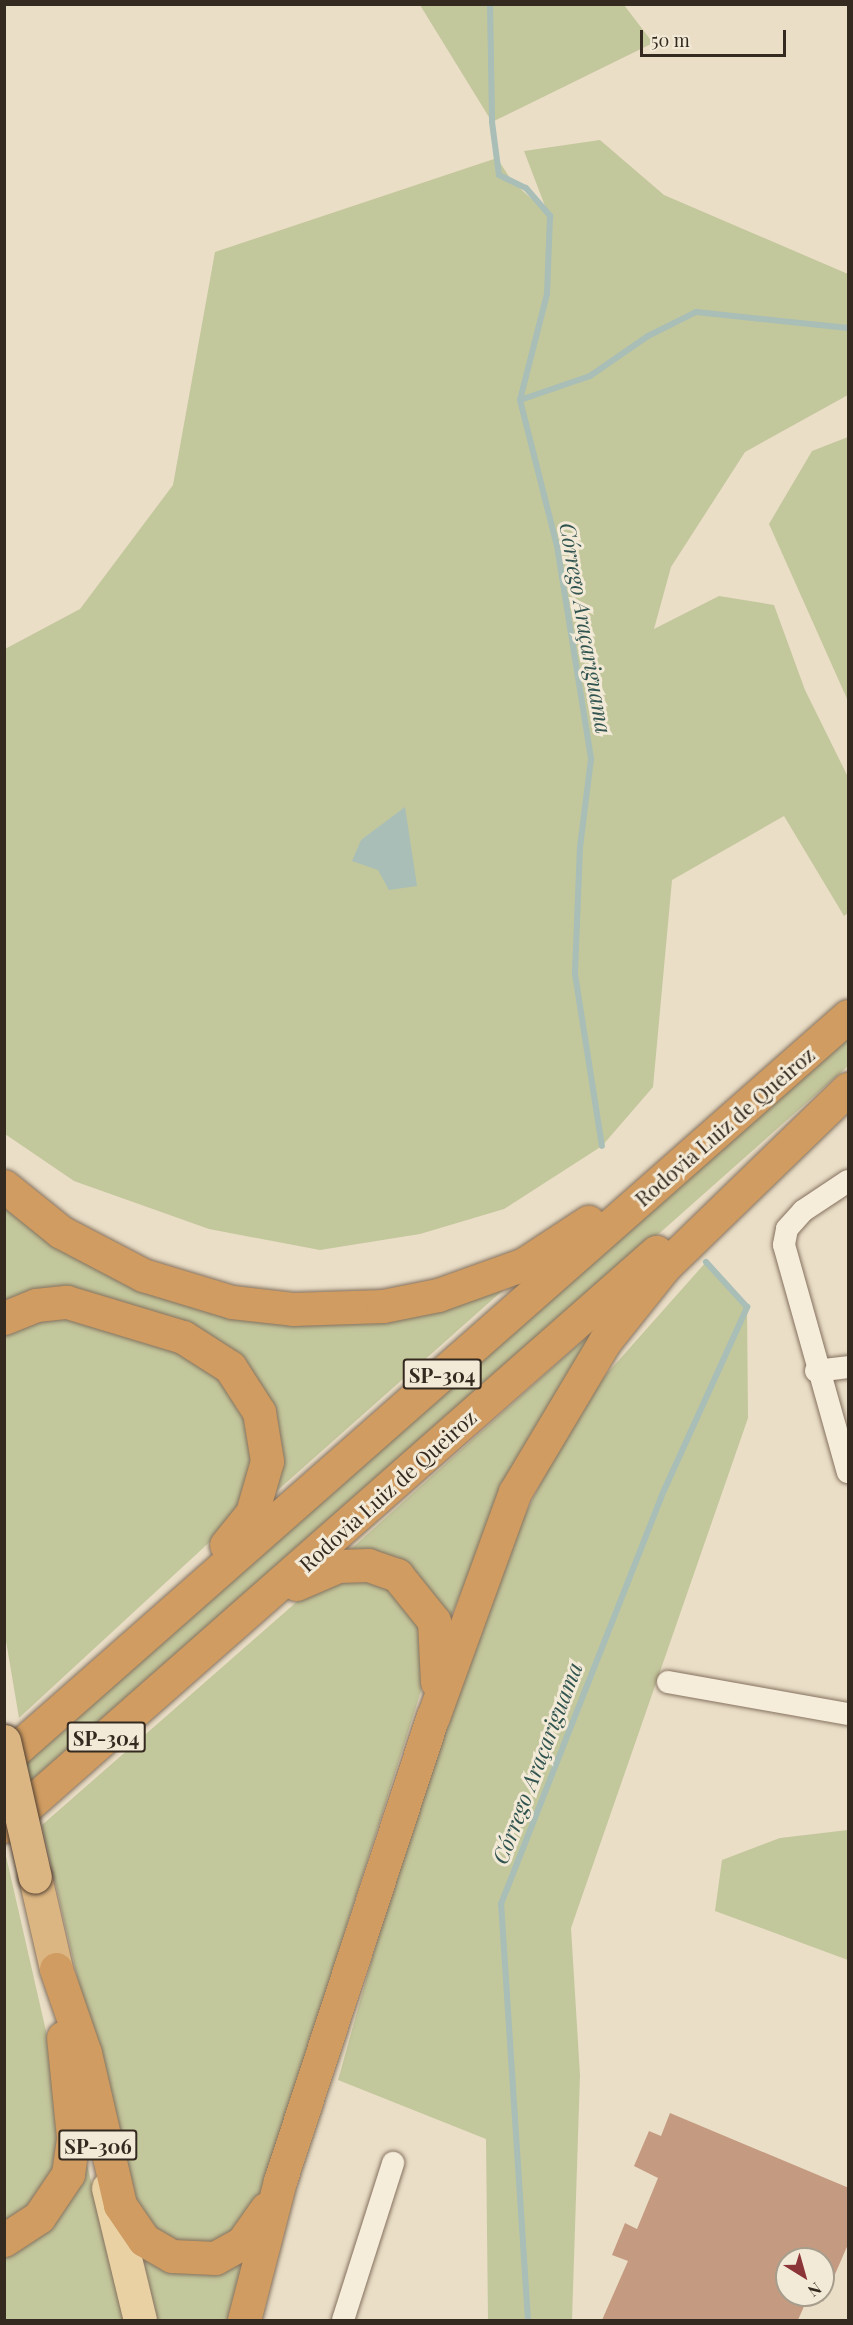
<!DOCTYPE html>
<meta charset="utf-8">
<style>
body{margin:0}
#map{position:relative;width:853px;height:2325px;overflow:hidden;background:#eadec7;font-family:"Playfair Display",serif}
div>[style]{position:absolute}
.green>*{inset:0;background:#c3c79c}
.water>*{inset:0;background:#a8beb7}
.stream>*{height:6px;margin:-3px;padding:0 3px;transform-origin:3px;border-radius:3px;background:#a8beb7}
.building>*{inset:0;background:#c49b81}
.roads{filter:drop-shadow(0 0 2px #84715e) drop-shadow(0 0 2px #84715e)}
.minor>*{height:22px;margin:-11px;padding:0 11px;transform-origin:11px;border-radius:11px;background:#f5ecda}
.primary>*{height:33px;margin:-16.5px;padding:0 16.5px;transform-origin:16.5px;border-radius:16.5px;background:#e9d1a3}
.trunk>*{height:33px;margin:-16.5px;padding:0 16.5px;transform-origin:16.5px;border-radius:16.5px;background:#dcb682}
.motorway>*{height:33px;margin:-16.5px;padding:0 16.5px;transform-origin:16.5px;border-radius:16.5px;background:#d09c61}
.bridges{filter:drop-shadow(0 0 2px #524032) drop-shadow(0 0 2px #524032)}
.trunk-bridge>*{height:33px;margin:-16.5px;padding:0 16.5px;transform-origin:16.5px;border-radius:16.5px;background:#dcb682}
span{translate:-50% -50%;white-space:nowrap;text-align:center;line-height:1.15;-webkit-text-stroke:6px #f2e9d6;paint-order:stroke}
.shield-label span{padding:2px 4px;background:#f2e9d6;border:2px solid;border-radius:4px;-webkit-text-stroke-width:0}
.shield-label{font-size:20px;color:#352a20;font-weight:700}
.street-label{font-size:21px;color:#352a20}
.water-label{font-size:22px;color:#315450;font-style:italic}
.frame{position:absolute;inset:0;border:6px solid #352a20;pointer-events:none}
.north{position:absolute;left:775px;top:2247px;width:60px;height:60px;box-sizing:border-box;background:#f2e9d6;border:2px solid #a69d8d;border-radius:50%;rotate:143deg;font-size:16px;font-weight:700;line-height:24px;text-align:center;color:#352a20}
.north::after{content:'';display:block;margin:auto;width:21px;height:27px;background:#8c3538;clip-path:polygon(50% 0,100% 100%,50% 72%,0 100%)}
.scale{position:absolute;left:640px;top:30px;width:146px;height:27px;box-sizing:border-box;border:3px solid #352a20;border-top:0;padding-left:8px;font-size:18px;line-height:21px;white-space:nowrap;color:#352a20;-webkit-text-stroke:4px #f2e9d6;paint-order:stroke}
</style>
<div id="map">
<div class="green">
<i style="clip-path:polygon(420px 5px,624px 5px,653px 43px,492px 122px)"></i>
<i style="clip-path:polygon(600px 140px,664px 195px,848px 274px,848px 395px,745px 452px,671px 567px,654px 629px,719px 596px,774px 605px,805px 690px,848px 777px,848px 913px,844px 916px,784px 816px,672px 880px,653px 1087px,602px 1146px,504px 1209px,420px 1234px,320px 1250px,209px 1229px,74px 1181px,5px 1134px,5px 649px,80px 609px,173px 485px,215px 252px,497px 158px,512px 181px,548px 214px,524px 151px)"></i>
<i style="clip-path:polygon(848px 437px,848px 701px,769px 524px,812px 451px)"></i>
<i style="clip-path:polygon(848px 1033px,848px 1066px,5px 1814px,4px 1778px)"></i>
<i style="clip-path:polygon(4px 1197px,33px 1220px,272px 1312px,527px 1269px,269px 1498px,222px 1345px,5px 1306px)"></i>
<i style="clip-path:polygon(706px 1262px,747px 1307px,748px 1418px,571px 1928px,580px 2075px,572px 2320px,488px 2320px,486px 2139px,338px 2080px,438px 1723px,487px 1592px,579px 1405px)"></i>
<i style="clip-path:polygon(36px 1312px,177px 1340px,227px 1378px,253px 1437px,251px 1485px,227px 1526px,19px 1718px,4px 1629px,4px 1327px)"></i>
<i style="clip-path:polygon(602px 1323px,510px 1473px,448px 1624px,351px 1549px)"></i>
<i style="clip-path:polygon(340px 1577px,380px 1582px,422px 1621px,427px 1672px,263px 2190px,224px 2243px,160px 2240px,128px 2197px,42px 1825px,317px 1584px)"></i>
<i style="clip-path:polygon(848px 1830px,848px 1960px,715px 1911px,722px 1860px,780px 1838px)"></i>
<i style="clip-path:polygon(6px 1856px,51px 2053px,61px 2153px,38px 2201px,5px 2224px)"></i>
<i style="clip-path:polygon(86px 2160px,124px 2320px,5px 2320px,5px 2253px,58px 2217px)"></i>
<i style="clip-path:polygon(253px 2246px,229px 2320px,157px 2320px,141px 2249px)"></i>
</div>
<div class="water">
<i style="clip-path:polygon(405px 807px,417px 886px,389px 890px,378px 870px,352px 861px,361px 840px)"></i>
</div>
<div class="stream">
<i style="left:490px;top:4px;width:118px;rotate:89deg"></i>
<i style="left:492px;top:122px;width:53px;rotate:82.5deg"></i>
<i style="left:499px;top:175px;width:30px;rotate:26deg"></i>
<i style="left:526px;top:188px;width:37px;rotate:49deg"></i>
<i style="left:550px;top:216px;width:78px;rotate:92.2deg"></i>
<i style="left:547px;top:294px;width:109px;rotate:104.3deg"></i>
<i style="left:520px;top:400px;width:151px;rotate:75.8deg"></i>
<i style="left:557px;top:546px;width:216px;rotate:80.9deg"></i>
<i style="left:591px;top:759px;width:89px;rotate:97.1deg"></i>
<i style="left:580px;top:847px;width:127px;rotate:92.3deg"></i>
<i style="left:575px;top:974px;width:174px;rotate:81.1deg"></i>
<i style="left:520px;top:400px;width:74px;rotate:-18.9deg"></i>
<i style="left:590px;top:376px;width:70px;rotate:-34.6deg"></i>
<i style="left:648px;top:336px;width:54px;rotate:-26.6deg"></i>
<i style="left:696px;top:312px;width:153px;rotate:6deg"></i>
<i style="left:528px;top:2320px;width:417px;rotate:-93.7deg"></i>
<i style="left:501px;top:1904px;width:437px;rotate:-68.5deg"></i>
<i style="left:661px;top:1497px;width:209px;rotate:-65.6deg"></i>
<i style="left:747px;top:1307px;width:61px;rotate:-132.3deg"></i>
</div>
<div class="building">
<i style="clip-path:polygon(670px 2113px,849px 2188px,849px 2242px,823px 2302px,823px 2259px,787px 2259px,787px 2295px,809px 2295px,798px 2320px,602px 2320px,628px 2261px,612px 2255px,625px 2223px,637px 2229px,658px 2178px,634px 2166px,649px 2131px,661px 2136px)"></i>
</div>
<div class="roads">
<div class="minor">
<i style="left:848px;top:1181px;width:54px;rotate:146.3deg"></i>
<i style="left:803px;top:1211px;width:24px;rotate:132deg"></i>
<i style="left:787px;top:1229px;width:16px;rotate:101deg"></i>
<i style="left:784px;top:1245px;width:236px;rotate:74.3deg"></i>
<i style="left:816px;top:1371px;width:32px;rotate:-7deg"></i>
<i style="left:668px;top:1682px;width:183px;rotate:10.1deg"></i>
<i style="left:343px;top:2320px;width:165px;rotate:-72.3deg"></i>
</div>
<div class="primary">
<i style="left:108px;top:2188px;width:136px;rotate:76.4deg"></i>
</div>
<div class="trunk">
<i style="left:35px;top:1877px;width:94px;rotate:77.1deg"></i>
</div>
<div class="motorway">
<i style="left:4px;top:1186px;width:73px;rotate:38.9deg"></i>
<i style="left:61px;top:1232px;width:93px;rotate:27.7deg"></i>
<i style="left:143px;top:1275px;width:93px;rotate:16.9deg"></i>
<i style="left:232px;top:1302px;width:61px;rotate:6.5deg"></i>
<i style="left:293px;top:1309px;width:90px;rotate:-1.9deg"></i>
<i style="left:383px;top:1306px;width:56px;rotate:-11.3deg"></i>
<i style="left:438px;top:1295px;width:91px;rotate:-19.8deg"></i>
<i style="left:524px;top:1264px;width:77px;rotate:-33.3deg"></i>
<i style="left:4px;top:1318px;width:35px;rotate:-22deg"></i>
<i style="left:36px;top:1305px;width:31px;rotate:-6deg"></i>
<i style="left:67px;top:1302px;width:121px;rotate:16.8deg"></i>
<i style="left:183px;top:1337px;width:56px;rotate:32.6deg"></i>
<i style="left:230px;top:1367px;width:54px;rotate:57.2deg"></i>
<i style="left:259px;top:1412px;width:50px;rotate:80.7deg"></i>
<i style="left:267px;top:1461px;width:54px;rotate:106.1deg"></i>
<i style="left:252px;top:1513px;width:41px;rotate:129.1deg"></i>
<i style="left:296px;top:1584px;width:46px;rotate:-23.2deg"></i>
<i style="left:338px;top:1566px;width:30px;rotate:-2deg"></i>
<i style="left:368px;top:1565px;width:31px;rotate:19deg"></i>
<i style="left:397px;top:1575px;width:59px;rotate:51.2deg"></i>
<i style="left:434px;top:1621px;width:61px;rotate:87.2deg"></i>
<i style="left:4px;top:1760px;width:1125px;rotate:-41.4deg"></i>
<i style="left:4px;top:1826px;width:869px;rotate:-41.36deg"></i>
<i style="left:56px;top:1969px;width:89px;rotate:71deg"></i>
<i style="left:85px;top:2053px;width:156px;rotate:77deg"></i>
<i style="left:120px;top:2205px;width:42px;rotate:55.6deg"></i>
<i style="left:144px;top:2240px;width:32px;rotate:30deg"></i>
<i style="left:172px;top:2256px;width:43px;rotate:2.7deg"></i>
<i style="left:215px;top:2258px;width:31px;rotate:-29deg"></i>
<i style="left:242px;top:2243px;width:42px;rotate:-54.8deg"></i>
<i style="left:4px;top:2240px;width:42px;rotate:-33.3deg"></i>
<i style="left:39px;top:2217px;width:52px;rotate:-56deg"></i>
<i style="left:68px;top:2174px;width:37px;rotate:-82deg"></i>
<i style="left:73px;top:2137px;width:100px;rotate:-95.7deg"></i>
<i style="left:244px;top:2320px;width:144px;rotate:-75.5deg"></i>
<i style="left:280px;top:2181px;width:489px;rotate:-71.8deg"></i>
<i style="left:433px;top:1717px;width:239px;rotate:-70deg"></i>
<i style="left:515px;top:1492px;width:176px;rotate:-59.2deg"></i>
<i style="left:605px;top:1341px;width:95px;rotate:-51.4deg"></i>
<i style="left:664px;top:1267px;width:256px;rotate:-44.1deg"></i>
</div>
</div>
<div class="bridges">
<div class="trunk-bridge">
<i style="left:4px;top:1741px;width:139px;rotate:77.2deg"></i>
</div>
</div>
<div class="shield-label">
<span style="left:442px;top:1374px">SP-304</span>
<span style="left:106px;top:1737px">SP-304</span>
<span style="left:98px;top:2145px">SP-306</span>
</div>
<div class="street-label">
<span style="left:724px;top:1126px;rotate:-41deg">Rodovia Luiz de Queiroz</span>
<span style="left:387px;top:1490px;rotate:-42deg">Rodovia Luiz de Queiroz</span>
</div>
<div class="water-label">
<span style="left:586px;top:628px;rotate:80deg">Córrego Araçariguama</span>
<span style="left:537px;top:1763px;rotate:-69deg">Córrego Araçariguama</span>
</div>
<div class="frame"></div>
<div class="north">N</div>
<div class="scale">50 m</div>
</div>
